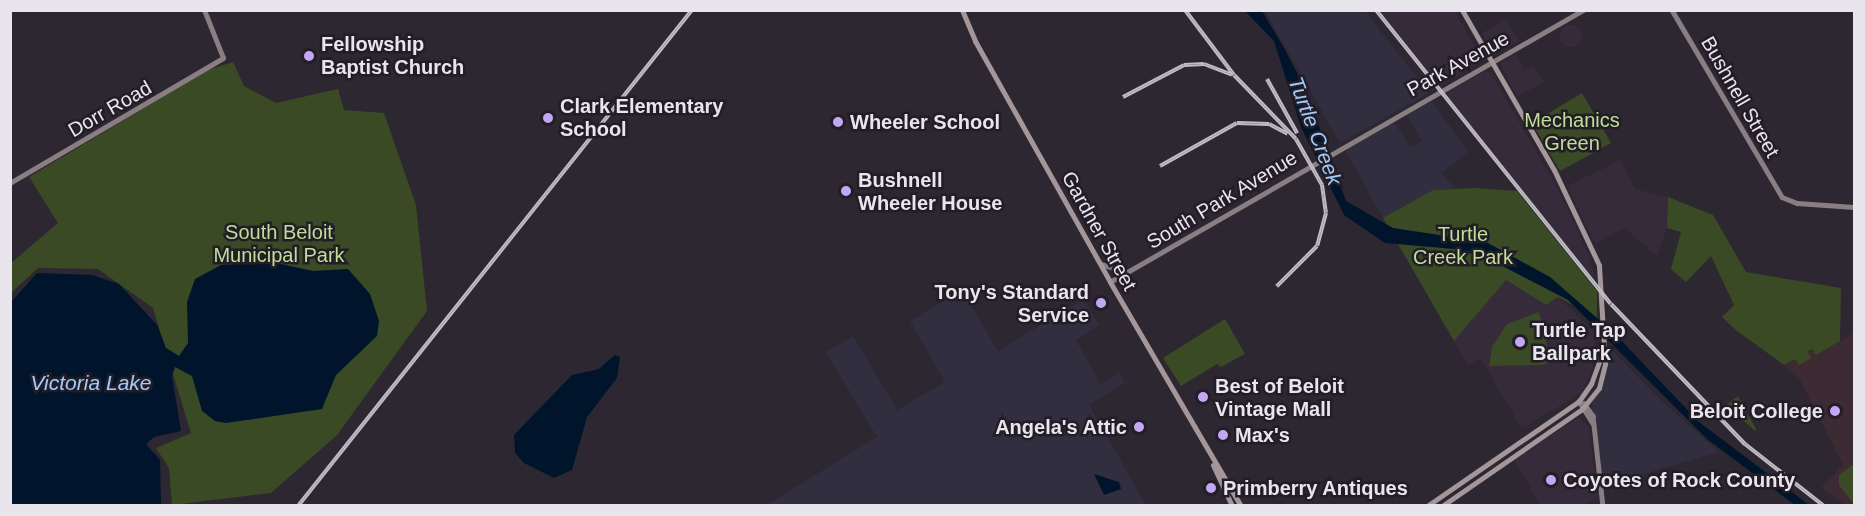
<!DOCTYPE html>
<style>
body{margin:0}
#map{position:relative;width:1865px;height:516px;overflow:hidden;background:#2d2731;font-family:Arial,sans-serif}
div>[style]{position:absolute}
.built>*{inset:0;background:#352b3b}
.round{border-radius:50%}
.industrial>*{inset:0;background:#312e3f}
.education>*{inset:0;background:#3d2b33}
.green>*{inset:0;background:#3a4a25}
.water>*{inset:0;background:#00142c}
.secondary>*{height:4.5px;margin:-2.25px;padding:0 2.25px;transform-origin:2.25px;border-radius:2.25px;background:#897e81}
.primary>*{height:5px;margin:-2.5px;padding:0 2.5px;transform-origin:2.5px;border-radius:2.5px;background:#a49699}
.rail>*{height:4px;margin-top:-2px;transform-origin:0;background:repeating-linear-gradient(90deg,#231d27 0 4.5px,#c1bdc5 0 9px);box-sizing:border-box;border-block:2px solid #c1bdc5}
.dots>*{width:16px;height:16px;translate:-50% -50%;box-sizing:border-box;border:3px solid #231d27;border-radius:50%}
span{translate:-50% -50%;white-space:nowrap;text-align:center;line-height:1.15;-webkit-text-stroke:5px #231d27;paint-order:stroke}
.poi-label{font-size:20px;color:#e9e5ec;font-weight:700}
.left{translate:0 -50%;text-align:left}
.right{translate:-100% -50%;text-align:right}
.street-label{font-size:20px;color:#e9e5ec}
.park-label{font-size:20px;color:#bfdf96}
.water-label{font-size:21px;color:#9fccfb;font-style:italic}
.frame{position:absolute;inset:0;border:12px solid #e9e5ec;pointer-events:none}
</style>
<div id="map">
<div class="built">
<i style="clip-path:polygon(1378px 11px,1455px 11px,1482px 61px,1439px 87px)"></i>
<i style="clip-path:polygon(1506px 19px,1519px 41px,1494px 53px,1482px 33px)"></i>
<i class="round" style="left:1560px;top:25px;width:22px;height:22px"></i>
<i style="clip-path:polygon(1516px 54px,1525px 70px,1534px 65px,1544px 82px,1517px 97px,1500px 64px)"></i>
<i style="clip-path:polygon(1485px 71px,1490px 72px,1556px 185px,1589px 255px,1597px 285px,1444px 94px)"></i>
<i style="clip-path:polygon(1621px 160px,1635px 189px,1668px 197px,1667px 228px,1657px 256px,1624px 228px,1595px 244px,1567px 186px)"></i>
<i style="clip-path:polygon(1506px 280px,1546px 305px,1558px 297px,1596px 333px,1592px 372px,1581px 393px,1522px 429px,1480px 358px,1468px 365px,1454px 341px)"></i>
<i style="clip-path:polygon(1578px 418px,1589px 426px,1598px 498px,1584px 505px,1540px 505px,1514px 459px)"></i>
</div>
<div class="industrial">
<i style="clip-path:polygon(1265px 11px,1365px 11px,1429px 93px,1340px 143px)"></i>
<i style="clip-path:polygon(1432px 101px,1468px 152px,1442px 173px,1455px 189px,1433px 190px,1383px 218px,1345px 150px,1394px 122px,1410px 147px,1422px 141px,1407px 115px)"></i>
<i style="clip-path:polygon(962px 290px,998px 351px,1084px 299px,1099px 325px,1076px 340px,1100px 384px,1120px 373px,1125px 383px,1089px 405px,1146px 505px,765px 506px,877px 437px,826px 352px,853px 336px,897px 410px,945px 382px,910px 321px)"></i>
<i style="clip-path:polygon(1610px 348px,1663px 402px,1719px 452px,1603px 486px,1592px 403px)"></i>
</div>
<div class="education">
<i style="clip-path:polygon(1854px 333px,1854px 505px,1846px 505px,1821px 488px,1843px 465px,1799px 378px,1784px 365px,1812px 349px,1816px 355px)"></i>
</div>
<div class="green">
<i style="clip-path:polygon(233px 62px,244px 86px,276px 103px,338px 89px,344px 110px,384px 113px,416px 205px,427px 311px,337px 435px,271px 493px,172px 505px,169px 468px,156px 448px,191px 433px,153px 308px,98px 269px,38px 268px,11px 293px,10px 264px,58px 223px,29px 177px,208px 70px)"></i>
<i style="clip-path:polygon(1582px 93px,1611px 143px,1560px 171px,1532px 123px)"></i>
<i style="clip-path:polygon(1475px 188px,1517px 191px,1597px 291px,1597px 318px,1558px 297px,1546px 305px,1506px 280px,1454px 341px,1383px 218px,1433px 190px)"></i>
<i style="clip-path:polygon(1668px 197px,1713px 215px,1746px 272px,1841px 288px,1840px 341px,1816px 355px,1812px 349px,1803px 354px,1808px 352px,1811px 358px,1799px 365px,1795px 359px,1784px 365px,1737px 331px,1722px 317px,1734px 305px,1711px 256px,1686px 282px,1671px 269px,1681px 232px,1667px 228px)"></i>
<i style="clip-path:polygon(1539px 312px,1550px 359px,1544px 365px,1489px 366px,1492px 347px,1507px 324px)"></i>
<i style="clip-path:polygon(1225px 319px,1245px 354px,1221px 367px,1217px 364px,1181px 386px,1163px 358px)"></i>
<i style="clip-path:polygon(1738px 396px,1756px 429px,1755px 431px,1726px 405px)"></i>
<i style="clip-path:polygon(1854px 464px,1854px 504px,1839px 485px,1839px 475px)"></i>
</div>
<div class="water">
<i style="clip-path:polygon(1245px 11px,1262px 11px,1284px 48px,1305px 88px,1346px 201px,1393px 228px,1486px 242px,1550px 277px,1613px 332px,1699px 422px,1809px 505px,1795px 505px,1707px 439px,1568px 300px,1487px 258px,1454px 249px,1385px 243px,1344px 215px,1301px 127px,1274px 41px)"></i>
<i style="clip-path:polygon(272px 262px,313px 271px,348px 269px,370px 294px,379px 321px,377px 336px,336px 375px,322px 409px,226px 423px,215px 421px,202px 411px,192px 376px,175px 367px,172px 376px,181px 431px,154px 437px,146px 444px,160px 460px,161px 505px,11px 505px,11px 302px,37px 273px,92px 275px,119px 284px,157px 325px,166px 348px,179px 356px,188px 343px,187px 302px,195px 279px,221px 265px)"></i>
<i style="clip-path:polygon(615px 355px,620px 357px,617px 378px,587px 417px,572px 470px,554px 478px,524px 463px,515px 453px,514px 435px,572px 375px,599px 369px)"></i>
<i style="clip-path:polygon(1094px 474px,1119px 482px,1121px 489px,1104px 495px)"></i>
</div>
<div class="secondary">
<i style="left:1672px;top:10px;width:217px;rotate:59.5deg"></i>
<i style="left:1782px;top:197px;width:16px;rotate:22deg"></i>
<i style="left:1797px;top:203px;width:57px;rotate:4deg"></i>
<i style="left:10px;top:183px;width:247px;rotate:-30.4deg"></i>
<i style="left:223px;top:58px;width:52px;rotate:-111.6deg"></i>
<i style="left:1101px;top:264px;width:26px;rotate:18deg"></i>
<i style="left:1110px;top:282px;width:546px;rotate:-29.9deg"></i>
<i style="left:1579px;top:401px;width:26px;rotate:58deg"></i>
<i style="left:1584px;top:403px;width:16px;rotate:55deg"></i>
<i style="left:1593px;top:416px;width:91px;rotate:83.7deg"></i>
</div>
<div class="primary">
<i style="left:962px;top:10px;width:34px;rotate:67deg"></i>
<i style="left:975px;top:41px;width:276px;rotate:60.7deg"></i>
<i style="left:1110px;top:282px;width:259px;rotate:59.7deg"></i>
<i style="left:1213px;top:465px;width:45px;rotate:65.1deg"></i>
<i style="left:1427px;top:506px;width:185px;rotate:-34.6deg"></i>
<i style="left:1579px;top:401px;width:21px;rotate:-55deg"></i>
<i style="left:1591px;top:384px;width:33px;rotate:-70deg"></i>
<i style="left:1442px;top:506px;width:170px;rotate:-34.7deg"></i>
<i style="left:1582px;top:409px;width:27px;rotate:-51deg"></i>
<i style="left:1599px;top:388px;width:25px;rotate:-76deg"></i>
<i style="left:1605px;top:364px;width:99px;rotate:-93.5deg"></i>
<i style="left:1599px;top:265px;width:105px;rotate:-115.3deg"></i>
<i style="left:1554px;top:170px;width:185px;rotate:-119.9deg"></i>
</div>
<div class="rail">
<i style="left:1185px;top:10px;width:81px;rotate:53deg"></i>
<i style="left:1234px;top:75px;width:89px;rotate:45.9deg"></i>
<i style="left:1296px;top:139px;width:53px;rotate:60.5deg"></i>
<i style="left:1322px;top:185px;width:28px;rotate:82deg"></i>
<i style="left:1326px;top:213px;width:34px;rotate:105deg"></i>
<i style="left:1317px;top:246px;width:57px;rotate:135deg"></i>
<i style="left:1376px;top:10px;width:376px;rotate:51.4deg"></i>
<i style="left:1611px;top:304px;width:194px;rotate:46.3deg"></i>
<i style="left:1745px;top:444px;width:100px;rotate:38.1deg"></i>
<i style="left:1267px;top:79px;width:62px;rotate:60.9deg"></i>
<i style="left:1123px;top:97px;width:69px;rotate:-27.7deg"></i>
<i style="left:1184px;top:65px;width:20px;rotate:-3deg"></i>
<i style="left:1204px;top:64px;width:30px;rotate:21deg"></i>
<i style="left:1160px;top:166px;width:88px;rotate:-29.2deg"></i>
<i style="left:1237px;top:123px;width:32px;rotate:2deg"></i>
<i style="left:1269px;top:124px;width:21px;rotate:28deg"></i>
<i style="left:298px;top:506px;width:633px;rotate:-51.54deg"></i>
</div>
<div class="dots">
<i style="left:309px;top:56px;background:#c2a8f2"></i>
<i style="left:548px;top:118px;background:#c2a8f2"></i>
<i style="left:838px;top:122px;background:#c2a8f2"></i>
<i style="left:846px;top:191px;background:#c2a8f2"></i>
<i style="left:1101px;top:303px;background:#c2a8f2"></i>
<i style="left:1520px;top:342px;background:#c2a8f2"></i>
<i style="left:1203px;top:397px;background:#c2a8f2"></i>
<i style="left:1835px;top:411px;background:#c2a8f2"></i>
<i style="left:1139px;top:427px;background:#c2a8f2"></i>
<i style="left:1223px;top:435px;background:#c2a8f2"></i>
<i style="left:1551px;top:480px;background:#c2a8f2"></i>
<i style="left:1211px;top:488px;background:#c2a8f2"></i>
</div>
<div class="poi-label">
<span class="left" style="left:321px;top:56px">Fellowship<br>Baptist Church</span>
<span class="left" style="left:560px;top:118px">Clark Elementary<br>School</span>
<span class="left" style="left:850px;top:122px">Wheeler School</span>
<span class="left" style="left:858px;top:192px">Bushnell<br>Wheeler House</span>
<span class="right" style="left:1089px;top:304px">Tony's Standard<br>Service</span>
<span class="left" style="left:1532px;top:342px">Turtle Tap<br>Ballpark</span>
<span class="left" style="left:1215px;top:398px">Best of Beloit<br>Vintage Mall</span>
<span class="right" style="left:1823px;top:411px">Beloit College</span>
<span class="right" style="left:1127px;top:427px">Angela's Attic</span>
<span class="left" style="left:1235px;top:435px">Max's</span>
<span class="left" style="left:1563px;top:480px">Coyotes of Rock County</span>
<span class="left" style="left:1223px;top:488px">Primberry Antiques</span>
</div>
<div class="street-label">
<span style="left:1458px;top:64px;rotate:-29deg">Park Avenue</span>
<span style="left:1740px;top:97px;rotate:60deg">Bushnell Street</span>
<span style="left:110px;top:109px;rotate:-30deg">Dorr Road</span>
<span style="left:1222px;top:200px;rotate:-31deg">South Park Avenue</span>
<span style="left:1099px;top:231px;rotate:61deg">Gardner Street</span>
</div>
<div class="park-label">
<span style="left:1572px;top:132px">Mechanics<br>Green</span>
<span style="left:279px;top:244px">South Beloit<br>Municipal Park</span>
<span style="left:1463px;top:246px">Turtle<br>Creek Park</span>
</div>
<div class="water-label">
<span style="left:1315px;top:131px;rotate:69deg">Turtle Creek</span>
<span style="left:91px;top:383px">Victoria Lake</span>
</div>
<div class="frame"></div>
</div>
